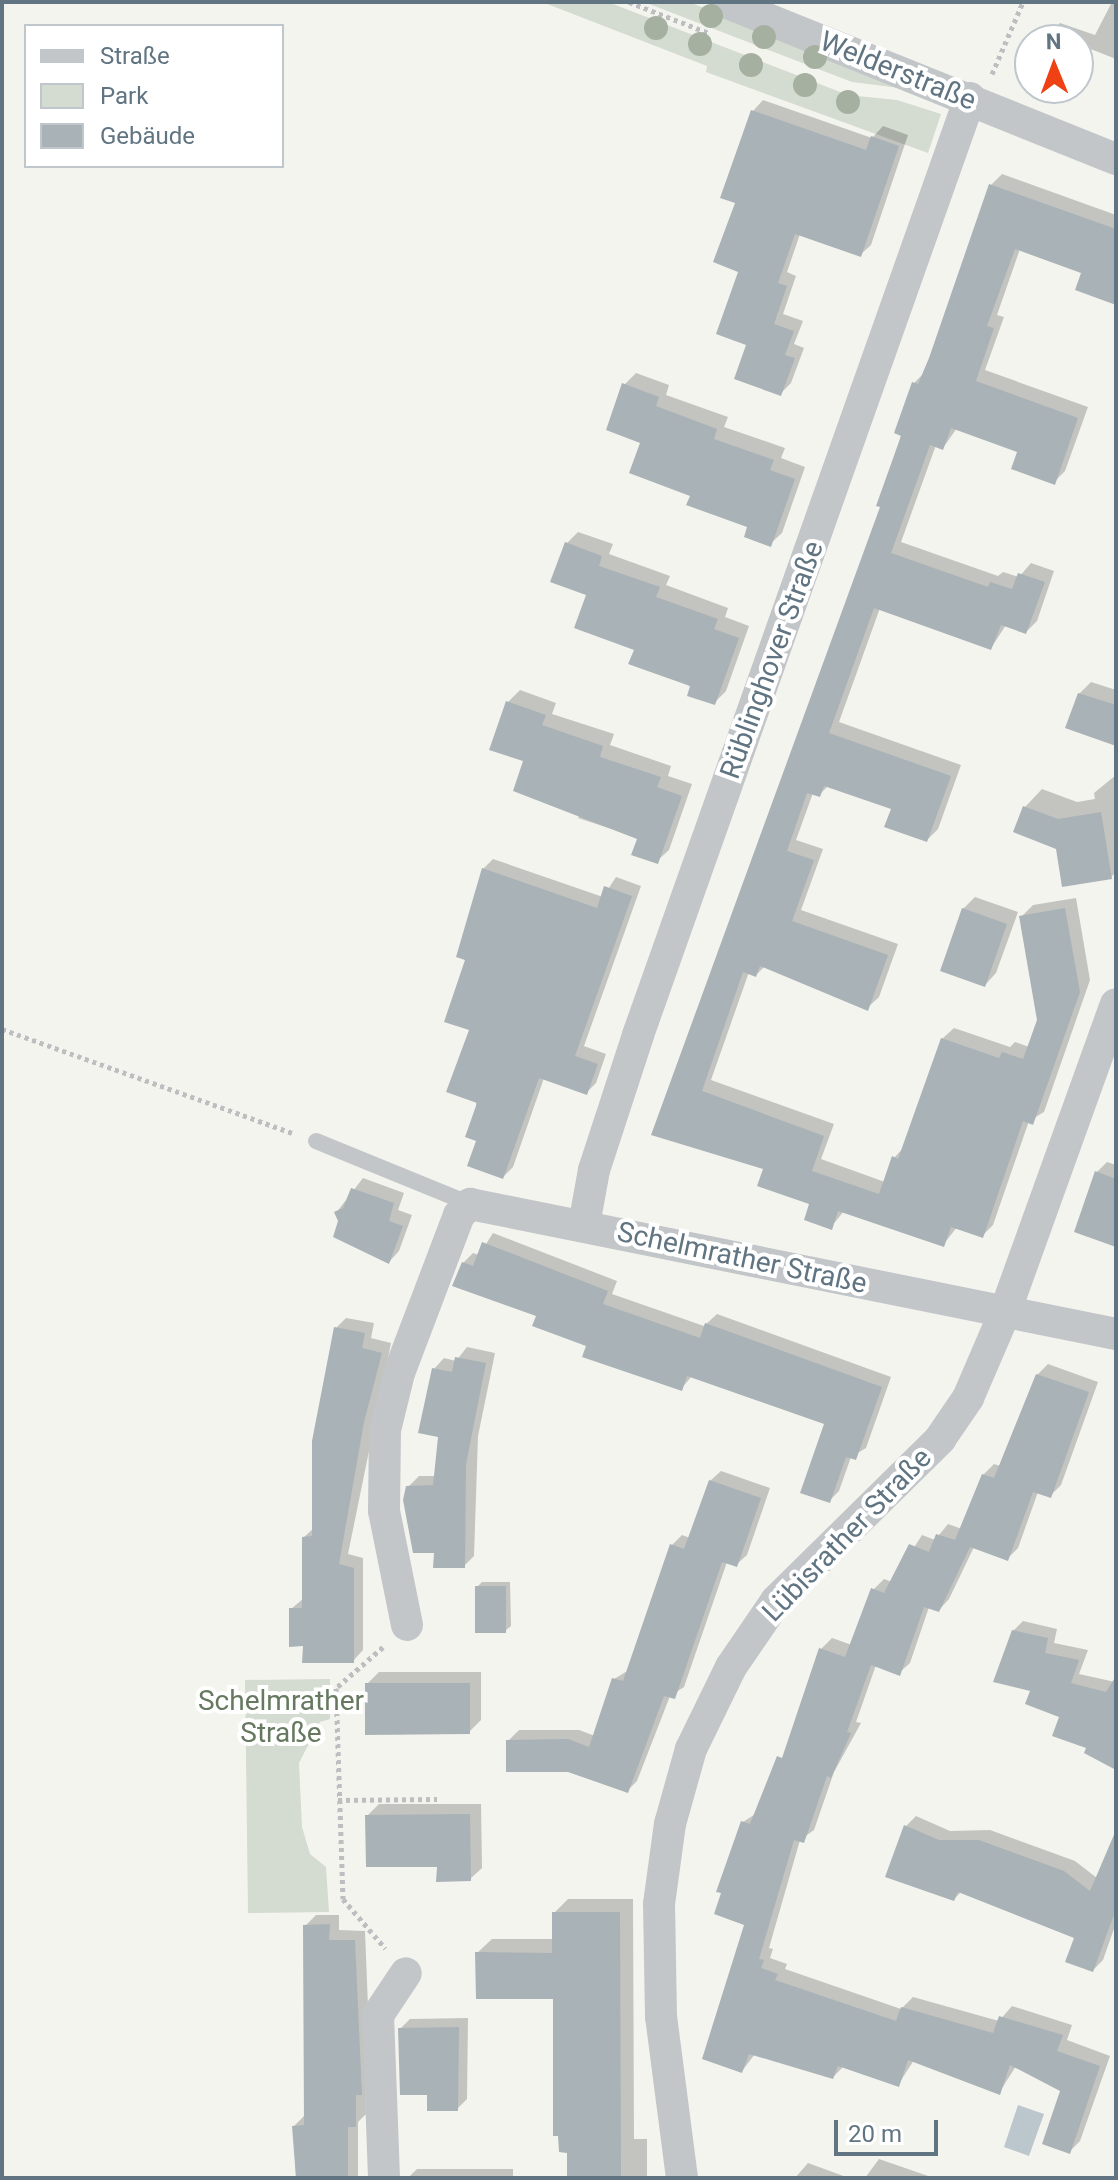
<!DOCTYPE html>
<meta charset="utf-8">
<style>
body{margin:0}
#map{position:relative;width:1118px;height:2180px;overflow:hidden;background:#f4f4ef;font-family:Roboto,sans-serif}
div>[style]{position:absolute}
.green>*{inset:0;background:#d4dbd0}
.water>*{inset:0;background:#bbc7cc}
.shadow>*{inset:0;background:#0003}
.building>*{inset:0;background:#a9b2b6}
.path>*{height:5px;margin-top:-2.5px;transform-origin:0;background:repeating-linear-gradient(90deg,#bcbec0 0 4px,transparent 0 8px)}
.lane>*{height:16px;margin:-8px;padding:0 8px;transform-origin:8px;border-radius:8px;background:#c2c6c9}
.street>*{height:32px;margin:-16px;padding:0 16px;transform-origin:16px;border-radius:16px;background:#c2c6c9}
.trees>*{width:24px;height:24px;margin:-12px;border-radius:50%;background:#a6b0a0}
span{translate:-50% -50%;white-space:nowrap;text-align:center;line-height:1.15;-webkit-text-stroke:8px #fff;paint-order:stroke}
.street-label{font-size:28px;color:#607482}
.park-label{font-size:28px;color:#667960}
.frame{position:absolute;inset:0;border:4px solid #607482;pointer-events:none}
.legend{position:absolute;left:24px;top:24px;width:260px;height:144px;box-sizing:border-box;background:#fff;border:2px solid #bfc7cd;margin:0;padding:10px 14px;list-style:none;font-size:24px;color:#607482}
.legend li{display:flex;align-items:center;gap:16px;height:40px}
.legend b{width:40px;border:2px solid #bfc7cd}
.north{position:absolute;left:1014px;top:24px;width:80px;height:80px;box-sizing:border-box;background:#fff;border:2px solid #bfc7cd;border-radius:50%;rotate:359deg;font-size:22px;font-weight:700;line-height:32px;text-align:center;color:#607482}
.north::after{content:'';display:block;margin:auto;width:28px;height:36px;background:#ef4114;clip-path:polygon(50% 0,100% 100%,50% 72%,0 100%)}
.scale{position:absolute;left:834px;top:2120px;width:104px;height:36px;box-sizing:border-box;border:4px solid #607482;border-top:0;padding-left:10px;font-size:24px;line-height:28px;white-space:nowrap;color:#607482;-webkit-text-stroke:6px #fff;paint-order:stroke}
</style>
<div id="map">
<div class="green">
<i style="clip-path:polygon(542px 2px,608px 2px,848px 95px,897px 100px,941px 114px,928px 153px,706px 72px,707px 66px)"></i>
<i style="clip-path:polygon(644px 2px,689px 2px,915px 90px,852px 82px)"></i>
<i style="clip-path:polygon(330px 1679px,330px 1719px,320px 1722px,299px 1763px,302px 1827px,310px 1854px,326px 1867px,329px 1912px,248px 1913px,245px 1680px)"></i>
</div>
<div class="water">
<i style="clip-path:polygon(1018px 2105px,1044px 2114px,1029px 2156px,1004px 2147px)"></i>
</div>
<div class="shadow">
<i style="clip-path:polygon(1112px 2px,1116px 2px,1116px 59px,1088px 48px,1078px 75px,1078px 40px,1046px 40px,1048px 34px,1060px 23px,1095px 35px)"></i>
<i style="clip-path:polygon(763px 100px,872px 138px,883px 126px,908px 135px,871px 245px,860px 255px,800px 234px,787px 272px,796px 276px,783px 314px,803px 321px,794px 344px,804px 348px,791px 383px,781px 393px,749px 344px,741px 271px,737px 202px,753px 111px)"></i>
<i style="clip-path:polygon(1002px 174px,1116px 215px,1116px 303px,1084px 271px,1020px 249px,997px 315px,1004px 317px,985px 370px,1088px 407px,1065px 471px,1054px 482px,1020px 450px,957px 428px,943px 448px,936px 445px,901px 542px,998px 576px,1003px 572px,1019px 577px,1031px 563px,1054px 571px,1037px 621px,1026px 632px,1006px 625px,991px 648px,880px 608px,839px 722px,961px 765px,938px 829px,927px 840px,893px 808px,829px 785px,819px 795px,813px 793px,796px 840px,823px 849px,801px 910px,898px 944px,879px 997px,867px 1008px,765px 966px,756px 975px,749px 972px,711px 1080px,834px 1124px,821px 1159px,885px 1182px,894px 1158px,904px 1147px,942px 1039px,954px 1028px,1010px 1047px,1015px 1042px,1029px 1047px,1039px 1020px,1021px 917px,1033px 905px,1076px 898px,1090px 980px,1044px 1112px,1029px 1121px,993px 1225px,982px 1236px,957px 1227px,943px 1245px,844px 1211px,831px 1227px,812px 1203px,765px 1167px,654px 1134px,883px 506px,914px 383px,925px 372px,991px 185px)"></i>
<i style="clip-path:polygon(636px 373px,669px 385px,666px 395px,728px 417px,724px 427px,785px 448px,781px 458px,805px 467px,782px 533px,770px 544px,750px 526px,692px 494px,642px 441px,624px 385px)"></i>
<i style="clip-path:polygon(578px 532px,613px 544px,609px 554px,670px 576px,666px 585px,728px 608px,725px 617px,749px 626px,726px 691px,714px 703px,636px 649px,588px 594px,567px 543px)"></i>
<i style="clip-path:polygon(1091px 682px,1116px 690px,1116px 742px,1079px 694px)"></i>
<i style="clip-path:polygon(520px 690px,556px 703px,552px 714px,614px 734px,610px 745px,671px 766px,668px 776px,692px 784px,669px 850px,657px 861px,639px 838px,578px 818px,581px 812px,526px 760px,508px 702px)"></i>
<i style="clip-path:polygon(1116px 775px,1116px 872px,1111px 877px,1058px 847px,1025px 807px,1042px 789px,1077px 802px,1095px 799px,1094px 793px)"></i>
<i style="clip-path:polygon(493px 859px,603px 897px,616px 877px,641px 886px,584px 1046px,606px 1054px,596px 1083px,586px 1093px,544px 1078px,513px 1167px,503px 1177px,478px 1139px,468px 959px,483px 869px)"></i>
<i style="clip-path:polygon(975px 897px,1018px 912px,996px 973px,985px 985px,963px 909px)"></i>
<i style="clip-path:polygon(1107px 1162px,1116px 1165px,1116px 1242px,1097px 1172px)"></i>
<i style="clip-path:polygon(363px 1178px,404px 1193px,398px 1210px,412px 1215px,399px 1251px,389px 1262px,336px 1213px)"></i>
<i style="clip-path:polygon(493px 1233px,617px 1281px,612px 1294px,704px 1326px,717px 1314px,891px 1377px,866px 1448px,851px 1457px,839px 1491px,829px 1501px,826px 1423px,692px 1376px,681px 1389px,589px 1345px,463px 1263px,473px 1253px,479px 1255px)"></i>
<i style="clip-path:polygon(346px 1318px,374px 1323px,371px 1338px,391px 1343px,348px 1554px,363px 1558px,363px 1650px,353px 1661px,305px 1644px,291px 1609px,304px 1598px,304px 1537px,314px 1528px,336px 1328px)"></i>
<i style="clip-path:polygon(467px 1347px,495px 1353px,478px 1436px,474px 1556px,464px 1566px,436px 1551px,408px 1487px,419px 1476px,436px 1476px,440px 1436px,434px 1369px,444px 1358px,456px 1361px)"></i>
<i style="clip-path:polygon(1048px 1364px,1098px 1382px,1061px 1485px,1050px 1496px,1038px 1492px,1018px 1548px,1007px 1559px,974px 1547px,949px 1599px,939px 1610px,929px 1607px,910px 1663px,899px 1673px,876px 1665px,856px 1722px,861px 1723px,834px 1772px,814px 1830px,800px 1840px,769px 1948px,773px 1949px,770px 1958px,787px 1964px,785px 1969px,901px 2009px,913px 1997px,999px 2021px,1012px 2006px,1072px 2025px,1067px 2040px,1110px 2056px,1080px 2141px,1070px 2151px,1062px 2090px,1016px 2066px,999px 2093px,914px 2060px,898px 2085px,844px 2066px,833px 2077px,755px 2054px,742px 2071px,747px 1923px,743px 1822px,757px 1813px,787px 1749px,821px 1649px,832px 1638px,852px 1645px,873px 1590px,884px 1579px,892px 1582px,922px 1535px,935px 1540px,948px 1524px,962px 1529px,983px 1475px,994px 1464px,1000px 1466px,1037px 1375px)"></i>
<i style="clip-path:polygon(721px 1471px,770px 1488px,747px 1555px,736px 1565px,727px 1562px,684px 1687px,670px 1696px,637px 1781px,627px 1791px,508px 1741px,519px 1730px,579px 1730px,595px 1736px,614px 1679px,629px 1670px,672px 1545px,682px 1535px,690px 1538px,710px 1481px)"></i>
<i style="clip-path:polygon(482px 1582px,510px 1582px,511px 1626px,505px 1631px,477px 1587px)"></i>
<i style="clip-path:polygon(1023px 1621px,1057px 1629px,1054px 1643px,1088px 1650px,1079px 1674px,1115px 1682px,1116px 1767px,1032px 1690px,1013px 1631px)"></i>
<i style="clip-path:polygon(379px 1672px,481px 1672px,481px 1720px,469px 1732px,367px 1684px)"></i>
<i style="clip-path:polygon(379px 1804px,481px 1804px,482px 1868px,470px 1879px,439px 1865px,367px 1816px)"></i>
<i style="clip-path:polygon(916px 1816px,950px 1831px,990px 1830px,1075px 1861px,1097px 1878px,1116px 1869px,1116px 1923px,1103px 1960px,1093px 1970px,1077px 1937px,962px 1891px,954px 1899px,906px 1826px)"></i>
<i style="clip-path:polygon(568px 1899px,633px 1899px,634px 2139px,647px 2139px,647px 2178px,569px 2178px,555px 1997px,477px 1953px,492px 1939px,554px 1939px,554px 1913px)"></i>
<i style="clip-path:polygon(316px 1915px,339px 1915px,339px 1930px,365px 1931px,371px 2082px,365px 2088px,366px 2114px,358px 2122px,358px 2178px,296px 2178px,294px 2126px,304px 2116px,305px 1926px)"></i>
<i style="clip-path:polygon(468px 2018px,467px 2099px,457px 2109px,400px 2029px,410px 2019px)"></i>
<i style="clip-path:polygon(879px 2159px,934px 2178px,865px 2178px)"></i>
<i style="clip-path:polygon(808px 2163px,849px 2178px,795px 2178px)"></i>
<i style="clip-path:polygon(417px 2169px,513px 2169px,513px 2178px,408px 2178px)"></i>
</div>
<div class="building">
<i style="clip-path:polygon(751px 110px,866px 150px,871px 136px,899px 146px,861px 257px,795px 234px,778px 283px,787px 286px,774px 324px,794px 331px,785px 355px,795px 358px,781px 396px,734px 379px,746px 345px,716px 334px,738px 272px,713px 262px,735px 203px,720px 198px)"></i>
<i style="clip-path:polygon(989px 184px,1116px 229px,1116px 305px,1075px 290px,1081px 273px,1015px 249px,987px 326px,994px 328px,976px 381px,1078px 418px,1055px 485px,1011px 469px,1017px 452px,951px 428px,943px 450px,930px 445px,891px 553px,988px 587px,990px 582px,1012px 589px,1018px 573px,1045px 582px,1026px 634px,1001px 625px,991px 650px,874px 608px,829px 733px,951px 776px,927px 842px,884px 827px,891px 809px,824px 786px,820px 797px,807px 793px,787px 851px,814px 860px,792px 921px,888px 955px,868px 1011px,760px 966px,756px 977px,743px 972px,702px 1091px,824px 1136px,812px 1171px,879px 1194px,892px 1156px,898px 1159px,941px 1038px,999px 1058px,1002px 1052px,1023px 1059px,1037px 1020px,1019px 916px,1065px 908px,1080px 992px,1033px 1125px,1023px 1121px,983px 1238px,951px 1227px,944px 1247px,838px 1211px,832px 1230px,804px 1220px,809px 1204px,757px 1186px,763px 1169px,651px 1135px,880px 507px,876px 506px,901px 436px,894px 433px,912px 382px,918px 384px,929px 358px)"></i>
<i style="clip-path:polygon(622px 383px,659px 397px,656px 406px,717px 429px,714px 439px,774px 460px,770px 470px,795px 479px,771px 547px,744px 537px,747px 527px,686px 505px,690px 496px,629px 473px,640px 443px,606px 430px)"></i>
<i style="clip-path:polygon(565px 542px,602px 556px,599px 566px,660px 587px,656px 597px,718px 619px,714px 629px,739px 638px,715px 705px,687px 696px,690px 686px,628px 664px,634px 650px,574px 628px,586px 595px,550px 582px)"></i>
<i style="clip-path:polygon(1078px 693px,1116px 705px,1116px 746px,1065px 728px)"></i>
<i style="clip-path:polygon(506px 701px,546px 715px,542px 725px,603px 746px,600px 757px,661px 777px,657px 787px,682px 796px,658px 864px,631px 855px,637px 839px,513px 791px,523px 761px,489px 750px)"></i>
<i style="clip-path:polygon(1023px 806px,1058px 819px,1101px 812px,1112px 879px,1062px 887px,1056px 849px,1013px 832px)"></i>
<i style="clip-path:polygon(482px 868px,597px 908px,604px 886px,632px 896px,575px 1056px,598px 1064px,587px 1095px,539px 1078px,503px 1179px,467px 1166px,476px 1141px,465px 1137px,477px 1103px,446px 1092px,469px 1030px,444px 1022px,465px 960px,456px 957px)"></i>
<i style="clip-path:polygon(962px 908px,1007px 924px,985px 987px,940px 971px)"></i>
<i style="clip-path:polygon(1095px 1171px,1116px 1179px,1116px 1247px,1074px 1232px)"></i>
<i style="clip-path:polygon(351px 1188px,394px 1203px,389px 1221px,403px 1226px,389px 1264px,333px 1237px,338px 1221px,334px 1212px,343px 1208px)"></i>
<i style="clip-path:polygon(482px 1242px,608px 1291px,603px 1304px,700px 1338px,705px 1323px,882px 1387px,856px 1460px,846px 1457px,830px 1503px,800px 1493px,824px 1424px,687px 1376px,682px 1391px,582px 1357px,586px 1346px,532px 1326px,536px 1316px,452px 1286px,462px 1262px,473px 1266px)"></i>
<i style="clip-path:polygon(334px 1327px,365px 1333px,362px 1348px,382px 1353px,364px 1422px,339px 1564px,354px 1568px,354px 1663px,302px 1663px,303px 1646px,289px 1647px,289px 1608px,302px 1608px,302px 1537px,312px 1536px,312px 1441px)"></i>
<i style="clip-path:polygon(455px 1357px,486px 1363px,466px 1464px,465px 1568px,433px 1568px,434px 1553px,413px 1553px,403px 1500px,406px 1486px,433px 1485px,438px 1437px,418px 1433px,432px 1368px,452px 1372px)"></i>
<i style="clip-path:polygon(1036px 1374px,1089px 1392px,1051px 1498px,1033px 1492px,1008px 1561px,970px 1547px,939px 1612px,924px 1607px,900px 1676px,871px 1665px,847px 1732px,851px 1733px,831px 1778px,827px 1776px,804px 1843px,794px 1840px,759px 1959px,764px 1960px,761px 1968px,778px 1974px,775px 1980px,896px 2021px,901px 2007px,993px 2033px,999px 2016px,1063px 2035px,1057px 2051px,1100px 2066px,1070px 2154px,1042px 2144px,1060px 2091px,1010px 2065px,1000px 2095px,908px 2060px,899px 2087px,838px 2066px,833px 2079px,749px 2054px,742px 2073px,702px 2059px,744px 1925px,714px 1914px,721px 1893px,716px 1892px,741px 1821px,750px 1824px,777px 1756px,782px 1758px,819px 1648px,845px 1657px,871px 1588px,884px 1593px,909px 1544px,929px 1552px,936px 1534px,955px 1540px,982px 1474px,994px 1478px)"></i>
<i style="clip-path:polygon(709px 1480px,761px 1498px,737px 1567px,722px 1562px,675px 1699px,664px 1696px,628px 1793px,568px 1772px,506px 1772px,506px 1740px,568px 1739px,589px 1747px,612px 1678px,623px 1681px,670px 1544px,684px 1549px)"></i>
<i style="clip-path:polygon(475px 1586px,506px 1586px,506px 1633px,475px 1633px)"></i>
<i style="clip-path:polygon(1012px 1630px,1048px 1638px,1045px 1653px,1079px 1660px,1071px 1683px,1106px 1692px,1116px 1676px,1116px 1770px,1084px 1753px,1086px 1748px,1052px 1736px,1059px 1717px,1025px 1704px,1030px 1691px,993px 1682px)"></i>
<i style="clip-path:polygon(365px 1683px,470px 1683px,470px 1734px,365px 1735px)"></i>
<i style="clip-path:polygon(470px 1814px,471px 1881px,436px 1882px,437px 1867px,366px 1867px,365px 1815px)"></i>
<i style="clip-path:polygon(904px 1825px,939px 1840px,979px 1840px,1064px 1871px,1090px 1891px,1116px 1830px,1116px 1909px,1093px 1972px,1065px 1962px,1074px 1938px,958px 1892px,954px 1901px,885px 1877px)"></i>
<i style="clip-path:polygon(552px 1912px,620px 1912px,621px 2178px,567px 2178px,567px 2153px,559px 2152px,558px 2136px,553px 2136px,553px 1999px,476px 1999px,475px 1952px,552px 1953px)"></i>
<i style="clip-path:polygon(330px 1924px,329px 1940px,355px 1940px,362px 2095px,356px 2095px,356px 2127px,348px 2127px,348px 2178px,296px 2178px,292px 2126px,304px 2125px,303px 1925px)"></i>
<i style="clip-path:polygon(459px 2027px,458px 2111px,427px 2111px,427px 2095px,400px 2095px,398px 2028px)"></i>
</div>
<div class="path">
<i style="left:629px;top:2px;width:86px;rotate:21.2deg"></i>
<i style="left:992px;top:74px;width:78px;rotate:-66.7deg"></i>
<i style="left:2px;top:1029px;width:308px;rotate:19.7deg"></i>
<i style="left:383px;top:1647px;width:62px;rotate:138.9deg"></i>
<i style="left:336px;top:1688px;width:211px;rotate:88.1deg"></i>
<i style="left:343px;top:1899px;width:65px;rotate:49.4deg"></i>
<i style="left:338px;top:1800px;width:99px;rotate:-0.6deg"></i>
</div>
<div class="lane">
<i style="left:316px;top:1141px;width:166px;rotate:22.2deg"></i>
</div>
<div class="street">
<i style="left:725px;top:2px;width:421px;rotate:21.9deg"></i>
<i style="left:584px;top:1225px;width:56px;rotate:-79.7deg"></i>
<i style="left:594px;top:1170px;width:142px;rotate:-71.9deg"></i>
<i style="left:638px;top:1035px;width:994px;rotate:-70.49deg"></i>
<i style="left:407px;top:1625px;width:116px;rotate:-101.4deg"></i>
<i style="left:384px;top:1511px;width:81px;rotate:-89.3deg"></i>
<i style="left:385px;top:1430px;width:59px;rotate:-76.2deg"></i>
<i style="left:399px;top:1373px;width:169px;rotate:-69.2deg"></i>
<i style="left:459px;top:1215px;width:16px;rotate:-45deg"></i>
<i style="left:470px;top:1204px;width:659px;rotate:11.38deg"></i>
<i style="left:384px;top:2178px;width:163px;rotate:-92.1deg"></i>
<i style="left:378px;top:2015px;width:50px;rotate:-56.3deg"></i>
<i style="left:682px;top:2178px;width:162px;rotate:-97.4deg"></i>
<i style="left:661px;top:2017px;width:113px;rotate:-91deg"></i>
<i style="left:659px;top:1904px;width:81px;rotate:-82.2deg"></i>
<i style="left:670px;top:1824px;width:78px;rotate:-74.4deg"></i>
<i style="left:691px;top:1749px;width:91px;rotate:-64deg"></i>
<i style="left:731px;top:1667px;width:80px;rotate:-55.7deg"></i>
<i style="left:776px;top:1601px;width:231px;rotate:-44.6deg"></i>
<i style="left:940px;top:1439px;width:50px;rotate:-55.7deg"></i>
<i style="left:968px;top:1398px;width:94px;rotate:-66.7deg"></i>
<i style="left:1005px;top:1312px;width:327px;rotate:-70.2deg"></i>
</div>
<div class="trees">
<i style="left:711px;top:16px"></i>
<i style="left:656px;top:28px"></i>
<i style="left:764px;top:37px"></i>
<i style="left:700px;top:44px"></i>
<i style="left:815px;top:57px"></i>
<i style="left:751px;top:65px"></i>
<i style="left:805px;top:85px"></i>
<i style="left:848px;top:102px"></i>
</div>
<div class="street-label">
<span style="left:898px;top:71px;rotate:22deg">Welderstraße</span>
<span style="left:772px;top:660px;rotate:-70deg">Rüblinghover Straße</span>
<span style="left:742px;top:1258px;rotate:12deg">Schelmrather Straße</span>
<span style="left:847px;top:1535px;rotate:-46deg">Lübisrather Straße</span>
</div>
<div class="park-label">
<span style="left:281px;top:1717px">Schelmrather<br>Straße</span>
</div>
<div class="frame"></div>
<ul class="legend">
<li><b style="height:10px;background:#c2c6c9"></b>Straße</li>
<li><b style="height:22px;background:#d4dbd0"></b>Park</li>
<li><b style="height:22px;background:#a9b2b6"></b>Gebäude</li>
</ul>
<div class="north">N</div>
<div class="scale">20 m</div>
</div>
